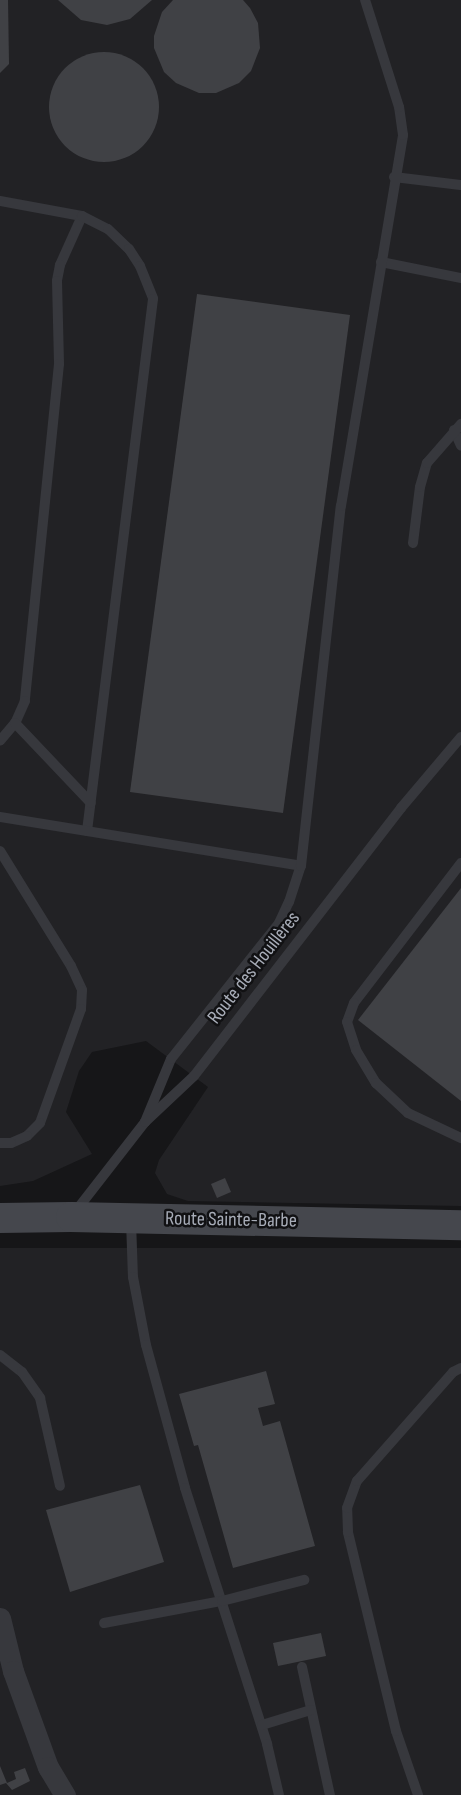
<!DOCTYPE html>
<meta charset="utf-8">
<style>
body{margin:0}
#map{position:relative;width:461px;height:1795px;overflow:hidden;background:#161618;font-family:"Sofia Sans Condensed",sans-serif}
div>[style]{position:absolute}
.built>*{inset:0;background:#222225}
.building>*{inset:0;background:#404145}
.round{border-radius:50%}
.lane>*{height:10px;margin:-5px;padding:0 5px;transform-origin:5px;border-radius:5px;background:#37383d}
.street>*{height:21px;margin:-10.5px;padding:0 10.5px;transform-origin:10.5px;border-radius:10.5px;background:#37383d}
.secondary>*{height:30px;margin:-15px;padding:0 15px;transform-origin:15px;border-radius:15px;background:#45474d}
span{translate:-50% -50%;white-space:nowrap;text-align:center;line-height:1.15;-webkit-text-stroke:5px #111113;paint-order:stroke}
.street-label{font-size:20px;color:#a8adb8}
</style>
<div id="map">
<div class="built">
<i style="clip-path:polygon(0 0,461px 0,461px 1206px,188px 1201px,167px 1194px,155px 1173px,159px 1160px,208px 1087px,146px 1041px,92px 1052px,79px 1071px,66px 1112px,92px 1154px,33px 1181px,0 1186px)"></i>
<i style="clip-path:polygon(0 1248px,461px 1248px,461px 1795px,0 1795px)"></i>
</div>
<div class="building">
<i style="clip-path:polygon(0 0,8px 0,9px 64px,0 73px)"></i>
<i style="clip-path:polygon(58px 0,152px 0,130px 19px,107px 25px,81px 20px)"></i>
<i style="clip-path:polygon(173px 0,243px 0,250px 8px,258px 23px,260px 48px,251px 71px,239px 83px,216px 93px,199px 93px,176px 83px,164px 72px,154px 48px,154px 36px,162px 12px)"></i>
<i class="round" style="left:49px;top:52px;width:110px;height:110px"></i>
<i style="clip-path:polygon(197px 294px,350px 315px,283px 813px,130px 792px)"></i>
<i style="clip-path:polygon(461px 888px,461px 1101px,358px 1020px)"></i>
<i style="clip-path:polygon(225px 1178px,231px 1192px,217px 1198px,211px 1184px)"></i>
<i style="clip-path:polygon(266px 1371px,275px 1404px,258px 1408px,263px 1426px,280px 1421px,315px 1546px,233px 1568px,198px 1445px,194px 1446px,179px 1394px)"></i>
<i style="clip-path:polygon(140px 1485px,164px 1562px,70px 1592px,46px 1510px)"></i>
<i style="clip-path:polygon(321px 1633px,326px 1656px,278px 1666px,273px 1643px)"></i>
<i style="clip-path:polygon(0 1766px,7px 1783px,16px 1779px,14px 1772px,25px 1768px,30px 1781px,12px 1790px,6px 1783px,0 1785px)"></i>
</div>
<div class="lane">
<i style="left:394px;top:177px;width:67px;rotate:6.8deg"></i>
<i style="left:0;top:201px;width:83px;rotate:10.4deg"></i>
<i style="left:82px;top:216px;width:54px;rotate:114.2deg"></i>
<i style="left:60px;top:265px;width:16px;rotate:101deg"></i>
<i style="left:57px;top:281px;width:83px;rotate:88.6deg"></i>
<i style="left:59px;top:364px;width:339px;rotate:95.8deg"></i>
<i style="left:25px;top:701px;width:24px;rotate:114deg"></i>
<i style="left:15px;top:723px;width:23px;rotate:130deg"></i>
<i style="left:82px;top:216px;width:29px;rotate:27deg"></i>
<i style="left:108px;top:229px;width:29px;rotate:44deg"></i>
<i style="left:129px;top:249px;width:20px;rotate:57deg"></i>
<i style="left:140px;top:266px;width:35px;rotate:68deg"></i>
<i style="left:153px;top:299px;width:536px;rotate:97.07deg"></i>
<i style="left:381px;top:262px;width:82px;rotate:11.3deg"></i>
<i style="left:454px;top:430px;width:17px;rotate:66deg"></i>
<i style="left:413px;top:543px;width:56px;rotate:-82.9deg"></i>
<i style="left:420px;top:487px;width:25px;rotate:-74deg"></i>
<i style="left:427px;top:463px;width:52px;rotate:-48.9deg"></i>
<i style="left:15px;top:723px;width:110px;rotate:46.5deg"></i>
<i style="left:0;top:817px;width:305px;rotate:9.2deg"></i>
<i style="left:0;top:851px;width:135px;rotate:58.3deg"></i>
<i style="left:71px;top:966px;width:26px;rotate:65deg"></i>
<i style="left:82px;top:990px;width:19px;rotate:93deg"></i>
<i style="left:81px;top:1009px;width:121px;rotate:109.8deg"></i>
<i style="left:40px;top:1123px;width:18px;rotate:135deg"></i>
<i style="left:27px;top:1136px;width:17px;rotate:156deg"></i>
<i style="left:11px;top:1143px;width:11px;rotate:180deg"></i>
<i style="left:461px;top:863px;width:176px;rotate:127.4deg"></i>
<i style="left:354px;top:1003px;width:20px;rotate:110deg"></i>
<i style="left:347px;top:1022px;width:29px;rotate:72deg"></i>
<i style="left:356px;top:1050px;width:39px;rotate:59deg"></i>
<i style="left:376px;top:1083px;width:44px;rotate:43.2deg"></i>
<i style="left:408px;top:1113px;width:59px;rotate:25.3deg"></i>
<i style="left:145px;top:1122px;width:68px;rotate:-67.6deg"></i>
<i style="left:171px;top:1059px;width:174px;rotate:-51.5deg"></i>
<i style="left:279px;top:923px;width:23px;rotate:-65deg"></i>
<i style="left:289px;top:902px;width:38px;rotate:-72deg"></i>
<i style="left:301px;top:866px;width:362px;rotate:-83.7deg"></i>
<i style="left:341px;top:506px;width:376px;rotate:-80.5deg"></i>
<i style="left:403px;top:135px;width:28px;rotate:-98deg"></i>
<i style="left:399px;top:107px;width:112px;rotate:-107.6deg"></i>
<i style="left:75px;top:1212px;width:114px;rotate:-52.1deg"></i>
<i style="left:145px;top:1122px;width:67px;rotate:-43.2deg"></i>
<i style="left:194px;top:1076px;width:339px;rotate:-52.3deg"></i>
<i style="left:401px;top:808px;width:93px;rotate:-49.8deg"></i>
<i style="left:131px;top:1221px;width:56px;rotate:88deg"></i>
<i style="left:133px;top:1277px;width:69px;rotate:79.2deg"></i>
<i style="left:146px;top:1345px;width:148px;rotate:74.7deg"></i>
<i style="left:185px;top:1488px;width:269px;rotate:72.2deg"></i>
<i style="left:267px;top:1744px;width:52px;rotate:76.8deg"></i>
<i style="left:0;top:1355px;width:28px;rotate:38deg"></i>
<i style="left:22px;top:1372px;width:32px;rotate:55deg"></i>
<i style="left:40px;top:1398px;width:90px;rotate:77.2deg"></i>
<i style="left:104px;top:1623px;width:120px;rotate:-10.6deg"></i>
<i style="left:222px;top:1601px;width:85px;rotate:-14.4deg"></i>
<i style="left:302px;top:1667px;width:131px;rotate:77.7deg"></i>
<i style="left:262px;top:1725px;width:51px;rotate:-17deg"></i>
<i style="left:418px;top:1795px;width:68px;rotate:-109deg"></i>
<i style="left:396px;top:1731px;width:205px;rotate:-103.6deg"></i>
<i style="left:348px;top:1532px;width:24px;rotate:-92deg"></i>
<i style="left:347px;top:1508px;width:29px;rotate:-70deg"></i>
<i style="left:357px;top:1481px;width:145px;rotate:-48.6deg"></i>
<i style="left:453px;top:1372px;width:9px;rotate:-27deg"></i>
</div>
<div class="street">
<i style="left:0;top:1618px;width:55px;rotate:76.2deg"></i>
<i style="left:13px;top:1671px;width:102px;rotate:70deg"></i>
<i style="left:48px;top:1767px;width:33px;rotate:59deg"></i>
</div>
<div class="secondary">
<i style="left:0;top:1218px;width:71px;rotate:-0.8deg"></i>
<i style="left:71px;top:1217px;width:390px;rotate:1.2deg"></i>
</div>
<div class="street-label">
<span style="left:254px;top:968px;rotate:-52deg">Route des Houillères</span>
<span style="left:231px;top:1220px;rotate:1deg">Route Sainte-Barbe</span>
</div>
</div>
